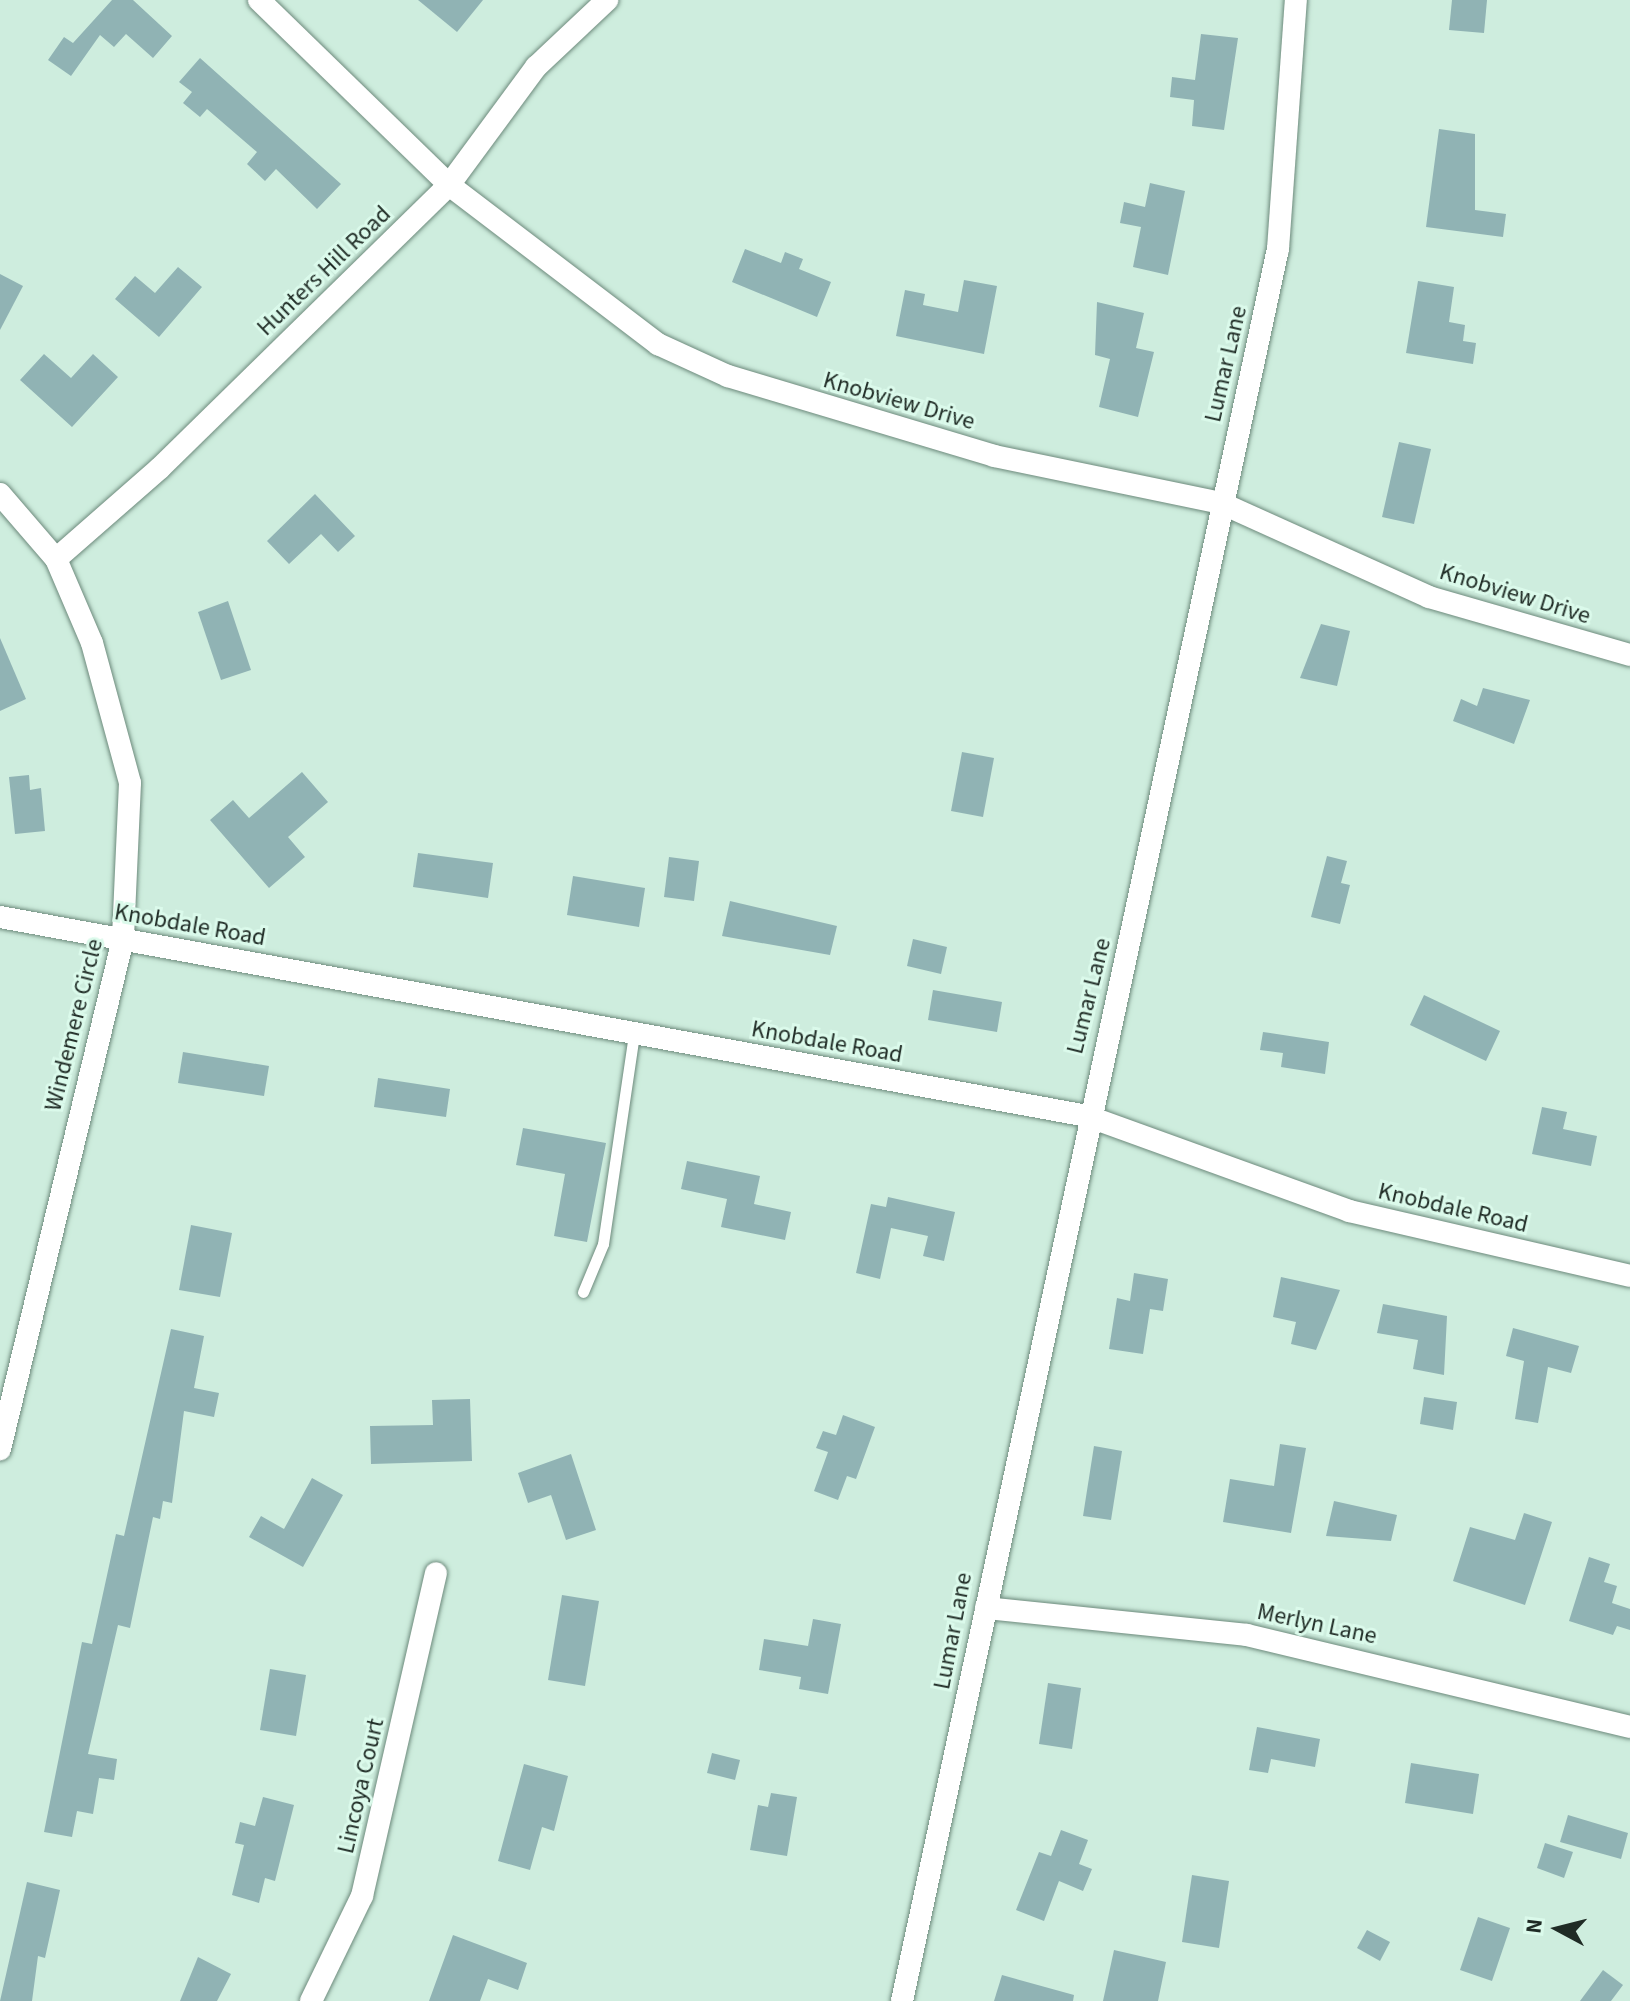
<!DOCTYPE html>
<style>
body{margin:0}
#map{position:relative;width:1630px;height:2001px;overflow:hidden;background:#ceedde;font-family:"Source Sans 3",sans-serif}
div>[style]{position:absolute}
.building>*{inset:0;background:#90b3b4}
.roads{filter:drop-shadow(0 0 2px #6d8a7c) drop-shadow(0 0 2px #6d8a7c)}
.lane>*{height:11px;margin:-5.5px;padding:0 5.5px;transform-origin:5.5px;border-radius:5.5px;background:#fff}
.street>*{height:22px;margin:-11px;padding:0 11px;transform-origin:11px;border-radius:11px;background:#fff}
span{translate:-50% -50%;white-space:nowrap;text-align:center;line-height:1.15;-webkit-text-stroke:6px #dbfaeb;paint-order:stroke}
.street-label{font-size:24px;color:#1f2b25}
.north{position:absolute;left:1518px;top:1889px;width:80px;height:80px;-webkit-text-stroke:6px #dbfaeb;paint-order:stroke;rotate:277deg;font-size:22px;font-weight:700;line-height:32px;text-align:center;color:#1f2b25}
.north::after{content:'';display:block;margin:auto;width:28px;height:36px;background:#1f2b25;clip-path:polygon(50% 0,100% 100%,50% 72%,0 100%)}
</style>
<div id="map">
<div class="building">
<i style="clip-path:polygon(112px 0,133px 0,172px 36px,153px 58px,126px 34px,114px 47px,100px 35px,71px 76px,48px 60px,64px 37px,73px 43px)"></i>
<i style="clip-path:polygon(418px 0,483px 0,457px 32px)"></i>
<i style="clip-path:polygon(1452px 0,1487px 0,1484px 33px,1449px 30px)"></i>
<i style="clip-path:polygon(1201px 34px,1238px 38px,1224px 130px,1192px 126px,1194px 100px,1170px 97px,1172px 77px,1195px 80px)"></i>
<i style="clip-path:polygon(200px 58px,341px 184px,317px 209px,276px 169px,265px 181px,247px 164px,257px 152px,207px 109px,200px 117px,183px 103px,192px 92px,179px 82px)"></i>
<i style="clip-path:polygon(1439px 129px,1475px 134px,1475px 210px,1506px 214px,1503px 237px,1426px 227px)"></i>
<i style="clip-path:polygon(1150px 183px,1185px 191px,1168px 275px,1133px 267px,1141px 227px,1120px 223px,1124px 202px,1145px 207px)"></i>
<i style="clip-path:polygon(745px 249px,781px 263px,785px 252px,803px 259px,799px 269px,831px 282px,817px 317px,732px 282px)"></i>
<i style="clip-path:polygon(178px 267px,202px 287px,159px 337px,115px 299px,135px 276px,155px 293px)"></i>
<i style="clip-path:polygon(0 274px,23px 286px,0 330px)"></i>
<i style="clip-path:polygon(964px 280px,997px 286px,984px 354px,896px 336px,905px 290px,925px 294px,923px 305px,958px 312px)"></i>
<i style="clip-path:polygon(1418px 281px,1454px 287px,1449px 322px,1465px 325px,1463px 341px,1476px 343px,1473px 364px,1406px 353px)"></i>
<i style="clip-path:polygon(1097px 302px,1144px 313px,1136px 348px,1154px 352px,1138px 417px,1099px 407px,1110px 359px,1095px 355px)"></i>
<i style="clip-path:polygon(44px 354px,71px 378px,93px 354px,118px 377px,72px 427px,20px 380px)"></i>
<i style="clip-path:polygon(1399px 442px,1431px 449px,1414px 524px,1382px 517px)"></i>
<i style="clip-path:polygon(315px 494px,355px 536px,338px 552px,321px 534px,289px 564px,267px 541px)"></i>
<i style="clip-path:polygon(228px 601px,251px 670px,221px 680px,198px 612px)"></i>
<i style="clip-path:polygon(1321px 624px,1350px 631px,1337px 686px,1300px 678px)"></i>
<i style="clip-path:polygon(0 638px,26px 699px,0 711px)"></i>
<i style="clip-path:polygon(1483px 688px,1530px 700px,1514px 744px,1453px 721px,1461px 699px,1477px 706px)"></i>
<i style="clip-path:polygon(962px 752px,994px 758px,983px 817px,951px 811px)"></i>
<i style="clip-path:polygon(302px 772px,328px 802px,288px 837px,305px 857px,269px 888px,210px 820px,233px 800px,249px 818px)"></i>
<i style="clip-path:polygon(29px 775px,30px 790px,41px 788px,45px 831px,15px 834px,9px 777px)"></i>
<i style="clip-path:polygon(418px 853px,493px 863px,488px 898px,413px 887px)"></i>
<i style="clip-path:polygon(1327px 856px,1347px 861px,1341px 883px,1350px 885px,1340px 924px,1311px 917px)"></i>
<i style="clip-path:polygon(669px 857px,699px 861px,694px 901px,664px 897px)"></i>
<i style="clip-path:polygon(573px 876px,645px 888px,639px 927px,567px 915px)"></i>
<i style="clip-path:polygon(730px 901px,837px 926px,830px 955px,722px 936px)"></i>
<i style="clip-path:polygon(913px 939px,947px 947px,941px 974px,907px 966px)"></i>
<i style="clip-path:polygon(933px 990px,1002px 1002px,997px 1032px,928px 1020px)"></i>
<i style="clip-path:polygon(1424px 995px,1500px 1031px,1486px 1061px,1410px 1025px)"></i>
<i style="clip-path:polygon(1263px 1032px,1329px 1042px,1325px 1074px,1281px 1067px,1283px 1053px,1260px 1050px)"></i>
<i style="clip-path:polygon(183px 1052px,269px 1066px,264px 1096px,178px 1083px)"></i>
<i style="clip-path:polygon(378px 1078px,450px 1089px,446px 1117px,374px 1107px)"></i>
<i style="clip-path:polygon(1542px 1107px,1567px 1112px,1563px 1129px,1597px 1136px,1591px 1166px,1532px 1154px)"></i>
<i style="clip-path:polygon(523px 1128px,606px 1143px,587px 1242px,554px 1236px,565px 1174px,516px 1165px)"></i>
<i style="clip-path:polygon(687px 1161px,760px 1176px,754px 1204px,791px 1212px,785px 1240px,721px 1227px,727px 1199px,681px 1189px)"></i>
<i style="clip-path:polygon(888px 1197px,955px 1212px,944px 1261px,923px 1256px,928px 1236px,891px 1228px,880px 1279px,856px 1273px,871px 1204px,886px 1207px)"></i>
<i style="clip-path:polygon(191px 1225px,232px 1233px,220px 1297px,179px 1290px)"></i>
<i style="clip-path:polygon(1134px 1273px,1168px 1279px,1163px 1311px,1150px 1309px,1143px 1354px,1109px 1349px,1117px 1298px,1130px 1301px)"></i>
<i style="clip-path:polygon(1281px 1277px,1340px 1290px,1316px 1350px,1291px 1344px,1296px 1322px,1273px 1317px)"></i>
<i style="clip-path:polygon(1383px 1304px,1447px 1316px,1444px 1375px,1413px 1369px,1418px 1340px,1377px 1333px)"></i>
<i style="clip-path:polygon(1513px 1328px,1579px 1346px,1571px 1373px,1548px 1367px,1538px 1423px,1515px 1419px,1524px 1361px,1506px 1356px)"></i>
<i style="clip-path:polygon(171px 1329px,204px 1336px,194px 1388px,219px 1393px,214px 1417px,184px 1411px,172px 1503px,163px 1501px,160px 1519px,153px 1517px,130px 1628px,118px 1625px,88px 1754px,117px 1759px,114px 1780px,99px 1778px,93px 1814px,77px 1811px,72px 1837px,44px 1832px,82px 1642px,92px 1644px,116px 1534px,124px 1536px)"></i>
<i style="clip-path:polygon(1424px 1397px,1457px 1402px,1453px 1430px,1420px 1424px)"></i>
<i style="clip-path:polygon(470px 1399px,472px 1461px,371px 1464px,370px 1426px,433px 1425px,432px 1400px)"></i>
<i style="clip-path:polygon(843px 1415px,875px 1427px,856px 1479px,847px 1476px,838px 1500px,814px 1491px,828px 1452px,816px 1448px,823px 1431px,836px 1435px)"></i>
<i style="clip-path:polygon(1280px 1444px,1306px 1448px,1291px 1533px,1223px 1522px,1230px 1479px,1274px 1486px)"></i>
<i style="clip-path:polygon(1094px 1446px,1122px 1451px,1111px 1520px,1083px 1516px)"></i>
<i style="clip-path:polygon(571px 1454px,596px 1530px,566px 1540px,551px 1495px,528px 1503px,518px 1473px)"></i>
<i style="clip-path:polygon(312px 1478px,343px 1495px,303px 1567px,249px 1537px,261px 1516px,284px 1529px)"></i>
<i style="clip-path:polygon(1334px 1501px,1397px 1515px,1391px 1541px,1326px 1536px)"></i>
<i style="clip-path:polygon(1524px 1513px,1552px 1522px,1525px 1605px,1453px 1581px,1470px 1527px,1515px 1540px)"></i>
<i style="clip-path:polygon(1589px 1557px,1610px 1564px,1604px 1582px,1617px 1586px,1612px 1603px,1630px 1609px,1630px 1630px,1617px 1626px,1613px 1635px,1569px 1621px)"></i>
<i style="clip-path:polygon(562px 1595px,599px 1601px,585px 1686px,548px 1680px)"></i>
<i style="clip-path:polygon(813px 1619px,841px 1624px,828px 1694px,799px 1689px,801px 1677px,759px 1670px,764px 1639px,808px 1646px)"></i>
<i style="clip-path:polygon(270px 1669px,306px 1675px,296px 1736px,260px 1730px)"></i>
<i style="clip-path:polygon(1048px 1683px,1081px 1688px,1072px 1749px,1039px 1744px)"></i>
<i style="clip-path:polygon(1257px 1727px,1320px 1739px,1315px 1767px,1271px 1759px,1268px 1773px,1249px 1770px)"></i>
<i style="clip-path:polygon(712px 1753px,740px 1760px,735px 1780px,707px 1773px)"></i>
<i style="clip-path:polygon(1411px 1763px,1479px 1774px,1473px 1814px,1405px 1803px)"></i>
<i style="clip-path:polygon(524px 1764px,568px 1776px,554px 1831px,542px 1827px,530px 1870px,498px 1861px)"></i>
<i style="clip-path:polygon(771px 1793px,797px 1797px,787px 1856px,750px 1850px,758px 1805px,768px 1807px)"></i>
<i style="clip-path:polygon(263px 1797px,294px 1805px,275px 1881px,265px 1878px,259px 1903px,232px 1895px,244px 1845px,235px 1843px,240px 1822px,255px 1826px)"></i>
<i style="clip-path:polygon(1568px 1815px,1628px 1833px,1621px 1859px,1560px 1842px)"></i>
<i style="clip-path:polygon(1061px 1830px,1088px 1840px,1079px 1864px,1092px 1869px,1083px 1891px,1059px 1881px,1044px 1921px,1016px 1910px,1039px 1852px,1051px 1856px)"></i>
<i style="clip-path:polygon(1545px 1843px,1573px 1852px,1564px 1878px,1537px 1868px)"></i>
<i style="clip-path:polygon(1192px 1875px,1229px 1881px,1219px 1948px,1182px 1942px)"></i>
<i style="clip-path:polygon(27px 1882px,60px 1890px,45px 1958px,38px 1956px,32px 2001px,0 2001px)"></i>
<i style="clip-path:polygon(1478px 1917px,1510px 1928px,1492px 1981px,1460px 1970px)"></i>
<i style="clip-path:polygon(1367px 1930px,1390px 1942px,1380px 1961px,1357px 1948px)"></i>
<i style="clip-path:polygon(453px 1935px,527px 1963px,518px 1990px,488px 1979px,480px 2001px,429px 2001px)"></i>
<i style="clip-path:polygon(1114px 1950px,1166px 1962px,1158px 2001px,1103px 2001px)"></i>
<i style="clip-path:polygon(198px 1957px,231px 1974px,217px 2001px,180px 2001px)"></i>
<i style="clip-path:polygon(1603px 1970px,1623px 1985px,1611px 2001px,1580px 2001px)"></i>
<i style="clip-path:polygon(1002px 1975px,1074px 1995px,1073px 2001px,994px 2001px)"></i>
</div>
<div class="roads">
<div class="lane">
<i style="left:583px;top:1292px;width:52px;rotate:-67.4deg"></i>
<i style="left:603px;top:1244px;width:213px;rotate:-81.6deg"></i>
</div>
<div class="street">
<i style="left:259px;top:0;width:265px;rotate:44.2deg"></i>
<i style="left:449px;top:185px;width:263px;rotate:37.3deg"></i>
<i style="left:658px;top:344px;width:77px;rotate:24.6deg"></i>
<i style="left:728px;top:376px;width:278px;rotate:16.7deg"></i>
<i style="left:994px;top:456px;width:232px;rotate:11.7deg"></i>
<i style="left:1221px;top:503px;width:228px;rotate:24.3deg"></i>
<i style="left:1429px;top:597px;width:209px;rotate:16.1deg"></i>
<i style="left:0;top:494px;width:86px;rotate:49.3deg"></i>
<i style="left:56px;top:559px;width:91px;rotate:66.8deg"></i>
<i style="left:92px;top:643px;width:145px;rotate:74.8deg"></i>
<i style="left:130px;top:783px;width:156px;rotate:92.6deg"></i>
<i style="left:123px;top:939px;width:525px;rotate:103.56deg"></i>
<i style="left:56px;top:559px;width:138px;rotate:-41.2deg"></i>
<i style="left:160px;top:468px;width:404px;rotate:-44.4deg"></i>
<i style="left:449px;top:185px;width:147px;rotate:-53.6deg"></i>
<i style="left:536px;top:67px;width:98px;rotate:-43.3deg"></i>
<i style="left:0;top:917px;width:1105px;rotate:10.37deg"></i>
<i style="left:1087px;top:1116px;width:279px;rotate:19.9deg"></i>
<i style="left:1349px;top:1211px;width:288px;rotate:13deg"></i>
<i style="left:986px;top:1608px;width:262px;rotate:5.9deg"></i>
<i style="left:1247px;top:1635px;width:394px;rotate:13.5deg"></i>
<i style="left:311px;top:2001px;width:117px;rotate:-64.1deg"></i>
<i style="left:362px;top:1896px;width:331px;rotate:-77.1deg"></i>
<i style="left:902px;top:2001px;width:1792px;rotate:-77.89deg"></i>
<i style="left:1278px;top:249px;width:250px;rotate:-85.9deg"></i>
</div>
</div>
<div class="street-label">
<span style="left:324px;top:271px;rotate:-44deg">Hunters Hill Road</span>
<span style="left:1226px;top:364px;rotate:-77deg">Lumar Lane</span>
<span style="left:899px;top:401px;rotate:16deg">Knobview Drive</span>
<span style="left:1515px;top:594px;rotate:17deg">Knobview Drive</span>
<span style="left:190px;top:925px;rotate:10deg">Knobdale Road</span>
<span style="left:1089px;top:996px;rotate:-76deg">Lumar Lane</span>
<span style="left:74px;top:1025px;rotate:-76deg">Windemere Circle</span>
<span style="left:827px;top:1042px;rotate:10deg">Knobdale Road</span>
<span style="left:1453px;top:1208px;rotate:13deg">Knobdale Road</span>
<span style="left:1317px;top:1624px;rotate:12deg">Merlyn Lane</span>
<span style="left:953px;top:1631px;rotate:-79deg">Lumar Lane</span>
<span style="left:361px;top:1786px;rotate:-77deg">Lincoya Court</span>
</div>
<div class="north">N</div>
</div>
